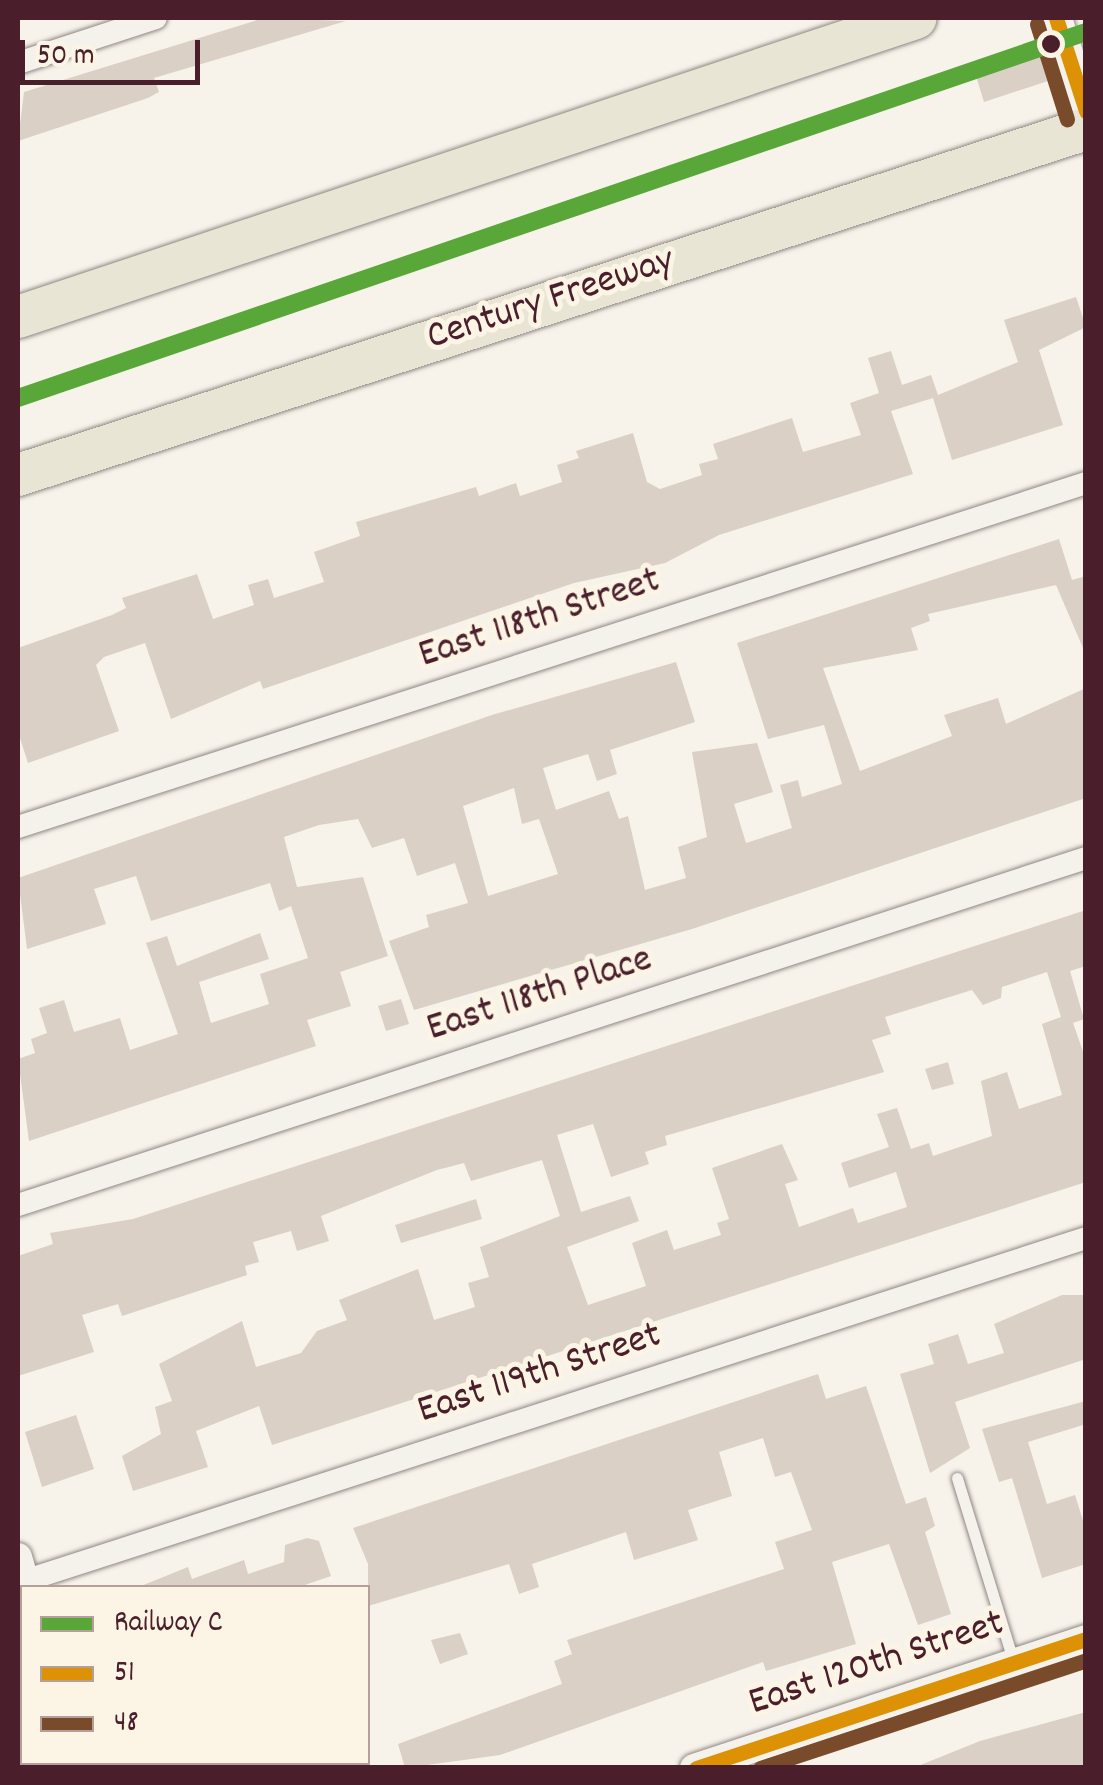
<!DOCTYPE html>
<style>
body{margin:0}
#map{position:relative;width:1103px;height:1785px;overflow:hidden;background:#f7f3ea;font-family:Dekko,sans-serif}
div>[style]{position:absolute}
.building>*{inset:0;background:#dad0c5}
.roads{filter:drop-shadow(0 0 2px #908684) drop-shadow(0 0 2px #908684)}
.service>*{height:11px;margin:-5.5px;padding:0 5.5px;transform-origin:5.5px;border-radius:5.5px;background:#f5f2ec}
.minor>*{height:22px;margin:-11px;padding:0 11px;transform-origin:11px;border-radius:11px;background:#f5f2ec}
.tertiary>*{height:28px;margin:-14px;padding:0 14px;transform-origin:14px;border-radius:14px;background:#f5f2ec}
.secondary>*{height:32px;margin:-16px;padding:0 16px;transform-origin:16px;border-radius:16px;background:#f5f2ec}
.motorway>*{height:42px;margin:-21px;padding:0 21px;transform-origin:21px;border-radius:21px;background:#e9e5d5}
.bus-1>*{height:15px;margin:-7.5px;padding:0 7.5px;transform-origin:7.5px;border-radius:7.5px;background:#dd9206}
.bus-2>*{height:15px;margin:-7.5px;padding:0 7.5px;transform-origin:7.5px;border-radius:7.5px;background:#7a4b2a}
.rail-1>*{height:18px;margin:-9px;padding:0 9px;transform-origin:9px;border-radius:9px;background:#58a738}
.dots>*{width:28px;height:28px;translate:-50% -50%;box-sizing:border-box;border:5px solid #fcf5e5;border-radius:50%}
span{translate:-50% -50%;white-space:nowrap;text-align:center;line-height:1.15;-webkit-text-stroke:10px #fcf5e5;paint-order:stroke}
.street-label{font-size:40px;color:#4a1f2b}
.frame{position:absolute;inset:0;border:20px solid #4a1f2b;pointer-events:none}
.legend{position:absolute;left:20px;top:1585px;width:350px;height:180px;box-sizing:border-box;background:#fcf5e5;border:2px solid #b59f9b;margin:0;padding:12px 18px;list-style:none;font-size:30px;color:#4a1f2b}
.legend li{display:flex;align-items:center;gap:20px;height:50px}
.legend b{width:50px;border:2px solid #b59f9b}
.scale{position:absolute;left:20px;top:40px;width:180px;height:45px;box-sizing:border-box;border:5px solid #4a1f2b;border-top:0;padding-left:12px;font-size:30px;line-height:35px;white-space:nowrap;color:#4a1f2b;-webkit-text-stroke:8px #fcf5e5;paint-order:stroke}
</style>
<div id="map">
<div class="building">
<i style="clip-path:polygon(264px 18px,346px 21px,154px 78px,159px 92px,148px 98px,18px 141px,24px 92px)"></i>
<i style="clip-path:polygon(1046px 53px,1054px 79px,984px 102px,976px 76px)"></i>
<i style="clip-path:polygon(1076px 297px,1086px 327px,1039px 350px,1063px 425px,952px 460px,933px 398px,891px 411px,913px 474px,719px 535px,665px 563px,574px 583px,263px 689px,260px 681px,171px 719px,145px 643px,104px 657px,96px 665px,119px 731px,28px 763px,18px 732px,18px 648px,112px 615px,126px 608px,122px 598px,197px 574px,213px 619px,254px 605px,248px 585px,268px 579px,274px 598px,324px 582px,314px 552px,360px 536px,356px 522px,476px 487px,479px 496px,516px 483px,520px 496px,562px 482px,557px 465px,579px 458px,576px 451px,633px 433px,647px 482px,660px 489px,702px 475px,699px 464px,718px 459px,713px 444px,792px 418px,803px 452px,861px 435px,850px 403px,879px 393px,868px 358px,891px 351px,902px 385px,931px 375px,938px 395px,1018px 362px,1004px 320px)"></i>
<i style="clip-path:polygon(evenodd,1059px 539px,1072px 580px,1086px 576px,1086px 655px,1056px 585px,928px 614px,930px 621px,911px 628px,918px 650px,823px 668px,860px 771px,952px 736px,944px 715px,998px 698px,1006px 724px,1086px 688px,1086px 798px,692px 929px,414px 1010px,389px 941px,429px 927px,426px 915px,468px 903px,455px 863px,417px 876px,404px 838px,372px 848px,358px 819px,319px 825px,284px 837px,297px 887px,363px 877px,388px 956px,340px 972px,351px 1006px,307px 1020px,316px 1046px,29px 1141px,18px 1059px,35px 1053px,31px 1039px,47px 1033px,39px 1008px,64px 1000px,74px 1032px,120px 1018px,130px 1050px,178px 1034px,146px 943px,167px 936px,177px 966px,260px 933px,269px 959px,199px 982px,211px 1023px,269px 1004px,260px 974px,308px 958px,291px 906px,279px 911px,270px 883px,151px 921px,136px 876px,94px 889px,106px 924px,27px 949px,18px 878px,492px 715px,676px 662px,695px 722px,610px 750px,617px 774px,597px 781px,588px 754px,543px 768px,556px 810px,609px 791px,619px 819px,628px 816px,645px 890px,686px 878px,678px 847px,707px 837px,692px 752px,757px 743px,773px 792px,734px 804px,746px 843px,792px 828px,780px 785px,798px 780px,802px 797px,842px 784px,824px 725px,768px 739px,737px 643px,1059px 539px,514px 788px,522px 824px,539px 819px,558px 874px,488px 896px,463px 806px,514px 788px)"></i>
<i style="clip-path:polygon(evenodd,1086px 910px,1086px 966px,1070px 971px,1084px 1019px,1073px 1023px,1086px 1060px,1086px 1182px,272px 1445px,259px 1406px,196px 1431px,208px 1467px,133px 1491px,122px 1456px,161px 1434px,155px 1407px,172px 1401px,159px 1364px,242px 1321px,256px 1367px,301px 1353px,317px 1331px,347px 1320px,339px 1300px,418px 1269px,434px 1320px,475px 1307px,468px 1283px,489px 1277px,480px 1247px,560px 1216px,542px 1160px,471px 1181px,464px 1163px,437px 1170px,321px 1216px,329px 1241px,297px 1251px,291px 1231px,253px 1242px,259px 1262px,245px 1266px,247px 1275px,122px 1316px,118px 1304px,82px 1315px,94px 1352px,18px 1376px,18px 1256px,53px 1244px,50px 1233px,133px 1219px,1086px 910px,1047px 972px,1061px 1017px,1042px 1024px,1062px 1095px,1019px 1109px,1007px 1072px,981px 1081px,992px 1136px,933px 1156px,929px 1143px,911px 1149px,897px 1108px,877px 1114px,889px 1147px,841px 1163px,849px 1188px,896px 1172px,907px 1207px,858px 1223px,853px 1208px,799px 1227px,785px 1184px,798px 1180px,782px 1144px,712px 1168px,729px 1219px,717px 1223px,721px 1235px,674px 1250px,667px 1230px,632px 1243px,646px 1286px,588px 1305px,567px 1247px,639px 1221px,630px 1196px,581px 1212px,557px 1135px,593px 1124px,611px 1177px,649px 1164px,645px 1152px,667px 1145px,665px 1136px,884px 1072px,872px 1040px,891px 1034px,885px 1017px,972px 990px,983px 1005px,1001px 998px,1002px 987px,1047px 972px)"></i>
<i style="clip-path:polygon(401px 999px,409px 1024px,386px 1031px,378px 1006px)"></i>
<i style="clip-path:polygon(948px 1062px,954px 1084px,932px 1090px,925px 1069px)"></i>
<i style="clip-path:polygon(476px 1199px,482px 1219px,401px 1243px,395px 1225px)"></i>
<i style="clip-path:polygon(1062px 1295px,1086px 1295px,1086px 1359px,955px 1402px,970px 1448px,930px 1473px,900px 1374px,934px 1364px,928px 1344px,958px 1334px,968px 1364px,1004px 1353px,994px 1324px)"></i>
<i style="clip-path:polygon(818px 1374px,826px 1399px,866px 1386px,906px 1504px,926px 1497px,935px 1526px,925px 1532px,951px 1614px,918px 1625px,889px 1544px,832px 1562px,856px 1644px,766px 1671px,763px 1662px,500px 1755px,405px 1768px,398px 1744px,562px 1684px,554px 1661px,572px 1654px,567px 1640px,784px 1569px,775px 1542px,812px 1530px,791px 1472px,775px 1477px,763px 1438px,719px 1452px,732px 1496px,688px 1510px,698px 1540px,634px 1560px,626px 1532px,532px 1564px,539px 1587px,519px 1594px,509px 1564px,368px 1606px,368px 1564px,353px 1528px)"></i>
<i style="clip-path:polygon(1086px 1401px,1086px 1424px,1028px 1442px,1047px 1504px,1075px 1495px,1086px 1530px,1086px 1564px,1042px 1578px,1012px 1478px,999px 1482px,982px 1429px)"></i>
<i style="clip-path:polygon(76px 1415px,94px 1469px,42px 1487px,25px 1432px)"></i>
<i style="clip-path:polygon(307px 1538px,319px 1541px,331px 1576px,296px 1588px,136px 1588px,188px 1567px,192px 1579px,244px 1560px,248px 1574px,284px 1562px,285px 1545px)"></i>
<i style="clip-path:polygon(460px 1633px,468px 1654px,440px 1664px,431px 1640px)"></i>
<i style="clip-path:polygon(1086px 1712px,1086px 1768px,913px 1768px,980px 1741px)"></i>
</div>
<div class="roads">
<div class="service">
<i style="left:957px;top:1478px;width:194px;rotate:72.9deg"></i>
</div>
<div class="minor">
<i style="left:18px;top:63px;width:145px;rotate:-18.1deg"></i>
<i style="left:18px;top:827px;width:1122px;rotate:-17.85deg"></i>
<i style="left:18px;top:1205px;width:1123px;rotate:-18deg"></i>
<i style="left:18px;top:1583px;width:1122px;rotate:-17.9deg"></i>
</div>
<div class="tertiary">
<i style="left:18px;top:1557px;width:32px;rotate:74deg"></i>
<i style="left:84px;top:1762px;width:6px;rotate:72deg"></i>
<i style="left:694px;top:1768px;width:413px;rotate:-18.2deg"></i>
</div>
<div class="secondary">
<i style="left:1056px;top:18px;width:100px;rotate:72.5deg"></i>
</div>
<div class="motorway">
<i style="left:18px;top:317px;width:946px;rotate:-18.42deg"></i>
<i style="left:18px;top:475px;width:1123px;rotate:-17.95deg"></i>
</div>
</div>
<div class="bus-1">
<i style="left:1056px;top:18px;width:98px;rotate:72.1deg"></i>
<i style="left:696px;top:1768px;width:411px;rotate:-18.3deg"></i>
</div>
<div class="bus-2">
<i style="left:1037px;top:24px;width:100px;rotate:72.5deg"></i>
<i style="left:760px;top:1768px;width:343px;rotate:-18.3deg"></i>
</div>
<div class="rail-1">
<i style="left:18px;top:398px;width:1129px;rotate:-18.92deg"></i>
</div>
<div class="dots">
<i style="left:1051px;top:44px;background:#4a1f2b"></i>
</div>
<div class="street-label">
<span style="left:551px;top:301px;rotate:-18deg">Century Freeway</span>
<span style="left:540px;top:620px;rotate:-18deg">East 118th Street</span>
<span style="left:540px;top:996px;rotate:-18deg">East 118th Place</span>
<span style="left:540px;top:1375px;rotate:-18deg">East 119th Street</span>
<span style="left:877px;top:1665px;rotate:-18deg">East 120th Street</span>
</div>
<div class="frame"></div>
<ul class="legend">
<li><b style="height:12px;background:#58a738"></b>Railway C</li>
<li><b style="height:12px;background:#dd9206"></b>51</li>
<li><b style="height:12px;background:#7a4b2a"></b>48</li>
</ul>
<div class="scale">50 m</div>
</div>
